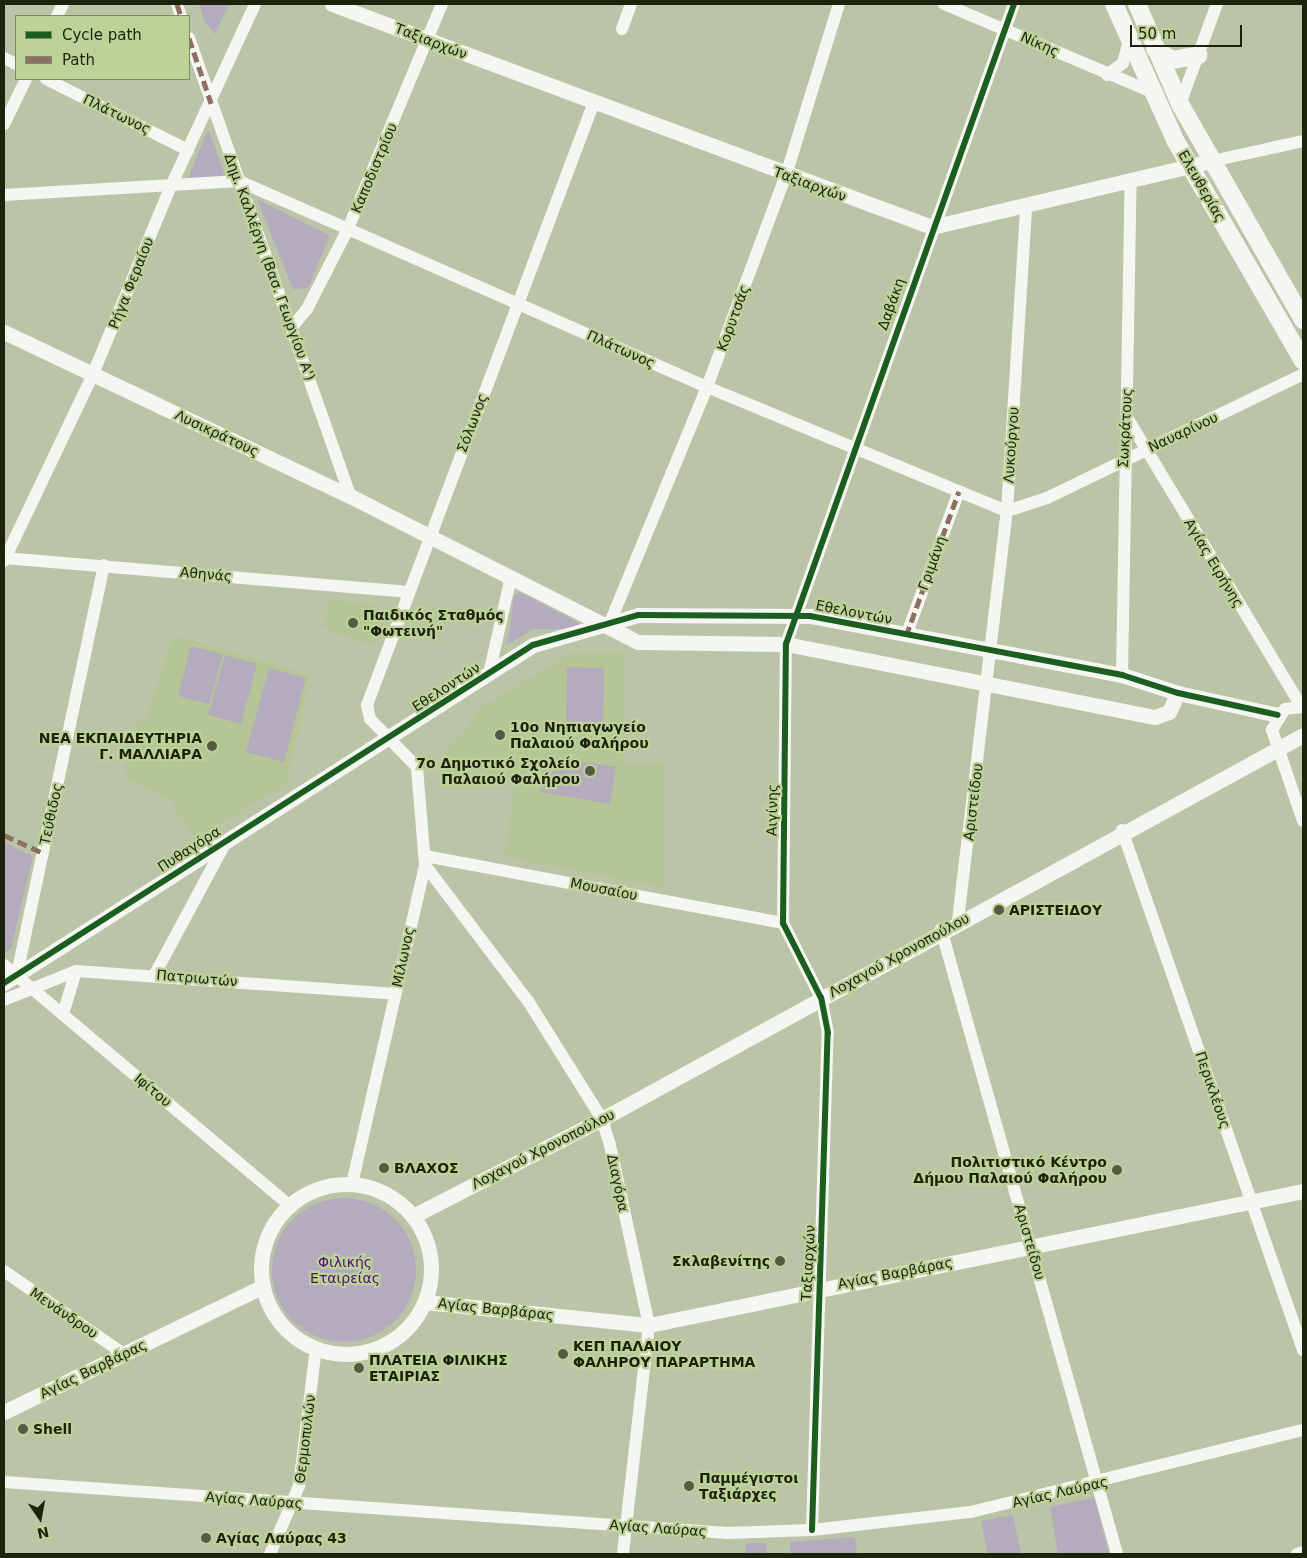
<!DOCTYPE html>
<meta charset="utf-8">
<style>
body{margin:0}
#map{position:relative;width:1307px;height:1558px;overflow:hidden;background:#bac4a6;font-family:"DejaVu Sans",sans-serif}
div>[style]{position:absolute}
.built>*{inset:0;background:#b5c595}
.green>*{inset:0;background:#b4abbd}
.round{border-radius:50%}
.minor>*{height:12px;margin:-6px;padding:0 6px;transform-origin:6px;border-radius:6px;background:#f5f6f2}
.tertiary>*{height:15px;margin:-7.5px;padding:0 7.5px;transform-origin:7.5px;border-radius:7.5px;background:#f5f6f2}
.tertiary>.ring{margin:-7.5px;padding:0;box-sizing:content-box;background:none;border:15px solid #f5f6f2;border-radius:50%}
.secondary>*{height:18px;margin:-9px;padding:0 9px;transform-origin:9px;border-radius:9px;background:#f5f6f2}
.quiet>*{height:5px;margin-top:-2.5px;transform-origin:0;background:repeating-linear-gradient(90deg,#8d6e63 0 10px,transparent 0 15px)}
.cycleway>*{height:6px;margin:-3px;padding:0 3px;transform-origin:3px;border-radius:3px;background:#1b5e20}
.dots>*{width:14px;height:14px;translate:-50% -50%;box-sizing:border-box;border:2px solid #bed199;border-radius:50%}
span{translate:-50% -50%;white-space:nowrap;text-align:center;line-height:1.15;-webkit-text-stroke:4.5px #bed199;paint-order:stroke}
.street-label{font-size:14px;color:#1c230d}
.poi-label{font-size:14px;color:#1c230d;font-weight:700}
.left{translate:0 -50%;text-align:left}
.right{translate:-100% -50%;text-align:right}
.park-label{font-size:14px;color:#471073}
.frame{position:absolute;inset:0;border:5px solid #1c230d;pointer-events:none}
.legend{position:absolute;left:15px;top:15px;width:175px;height:65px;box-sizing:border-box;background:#bed199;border:1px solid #7d8b61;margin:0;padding:6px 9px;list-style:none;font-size:15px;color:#1c230d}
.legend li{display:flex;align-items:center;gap:10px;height:25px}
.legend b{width:25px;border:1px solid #7d8b61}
.north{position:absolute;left:15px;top:1493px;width:50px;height:50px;-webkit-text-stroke:4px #bed199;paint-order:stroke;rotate:168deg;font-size:14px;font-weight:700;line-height:20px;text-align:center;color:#1c230d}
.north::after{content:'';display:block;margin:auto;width:18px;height:22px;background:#1c230d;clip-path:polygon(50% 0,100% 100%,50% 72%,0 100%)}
.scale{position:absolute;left:1130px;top:25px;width:112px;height:22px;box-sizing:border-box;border:2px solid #1c230d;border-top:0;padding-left:6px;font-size:15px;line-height:18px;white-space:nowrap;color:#1c230d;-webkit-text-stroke:4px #bed199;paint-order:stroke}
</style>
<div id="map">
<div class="built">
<i style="clip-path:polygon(330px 601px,374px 604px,385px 620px,373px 646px,322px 627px)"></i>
<i style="clip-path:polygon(173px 635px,310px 675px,287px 783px,195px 840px,170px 799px,124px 776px,137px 721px,144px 723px)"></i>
<i style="clip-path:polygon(574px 652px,624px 652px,624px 764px,664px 763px,664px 887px,505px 857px,516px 778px,459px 766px,444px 754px,483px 707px)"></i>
</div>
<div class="green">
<i style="clip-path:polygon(199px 4px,229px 4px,215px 34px,205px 22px)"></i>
<i style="clip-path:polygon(209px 131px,226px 178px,187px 181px,206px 134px)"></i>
<i style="clip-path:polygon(257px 199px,330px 236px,308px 288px,293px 289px)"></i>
<i style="clip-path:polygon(519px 592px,579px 623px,577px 629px,533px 629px,507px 645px,514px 596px)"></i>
<i style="clip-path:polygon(191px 646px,223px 654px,209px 704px,178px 696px)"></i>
<i style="clip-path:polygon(225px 655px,257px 664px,241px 724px,208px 715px)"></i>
<i style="clip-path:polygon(567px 667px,604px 668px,603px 732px,566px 731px)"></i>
<i style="clip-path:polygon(269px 668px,306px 678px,284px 762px,246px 752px)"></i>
<i style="clip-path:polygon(546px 756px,616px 767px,610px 804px,540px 792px)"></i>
<i style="clip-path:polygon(4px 842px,33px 856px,11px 949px,4px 953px)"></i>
<i class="round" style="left:272px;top:1198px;width:144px;height:144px"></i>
<i style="clip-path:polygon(1094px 1498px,1109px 1554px,1058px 1554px,1050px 1507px)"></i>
<i style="clip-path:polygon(1013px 1515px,1021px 1554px,988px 1554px,981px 1521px)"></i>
<i style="clip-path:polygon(855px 1537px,857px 1554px,790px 1554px,790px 1542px)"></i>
<i style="clip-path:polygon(746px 1543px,766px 1543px,767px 1554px,745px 1554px)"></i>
</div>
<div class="minor">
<i style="left:177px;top:4px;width:13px;rotate:72deg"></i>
<i style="left:944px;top:4px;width:224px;rotate:22.9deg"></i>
<i style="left:57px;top:16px;width:13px;rotate:-63deg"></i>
<i style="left:622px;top:29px;width:27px;rotate:-70deg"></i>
<i style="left:189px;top:38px;width:485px;rotate:70.6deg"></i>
<i style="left:4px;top:58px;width:13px;rotate:27deg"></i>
<i style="left:1107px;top:75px;width:20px;rotate:-37deg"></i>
<i style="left:1123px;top:63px;width:23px;rotate:-75deg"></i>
<i style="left:46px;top:79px;width:159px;rotate:26.6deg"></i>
<i style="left:1180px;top:104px;width:107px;rotate:-69.7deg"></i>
<i style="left:4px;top:124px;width:50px;rotate:-63.9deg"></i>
<i style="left:1212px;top:161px;width:93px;rotate:-12.4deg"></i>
<i style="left:4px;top:195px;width:235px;rotate:-3.4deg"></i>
<i style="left:239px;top:181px;width:511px;rotate:23.76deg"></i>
<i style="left:707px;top:387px;width:325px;rotate:22.5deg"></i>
<i style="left:293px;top:326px;width:22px;rotate:-51deg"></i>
<i style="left:307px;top:309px;width:88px;rotate:-62.9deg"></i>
<i style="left:347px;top:231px;width:246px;rotate:-67.3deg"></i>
<i style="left:1128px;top:419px;width:335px;rotate:58.9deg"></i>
<i style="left:1007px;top:511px;width:42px;rotate:-18deg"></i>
<i style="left:1047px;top:498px;width:284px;rotate:-25.8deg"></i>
<i style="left:4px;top:558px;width:404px;rotate:4.8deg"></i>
<i style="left:4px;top:561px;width:207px;rotate:-64.5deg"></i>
<i style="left:93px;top:374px;width:204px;rotate:-67.5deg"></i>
<i style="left:171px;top:186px;width:200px;rotate:-65.2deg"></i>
<i style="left:609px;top:625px;width:257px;rotate:-67.6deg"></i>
<i style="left:707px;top:387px;width:226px;rotate:-69.6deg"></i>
<i style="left:786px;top:175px;width:179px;rotate:-72.8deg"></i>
<i style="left:906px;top:636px;width:154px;rotate:-69.9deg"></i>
<i style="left:489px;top:674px;width:100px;rotate:-77.3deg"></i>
<i style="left:1122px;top:675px;width:495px;rotate:-89deg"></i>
<i style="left:1303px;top:707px;width:18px;rotate:174deg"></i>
<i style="left:1285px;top:709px;width:25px;rotate:122deg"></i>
<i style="left:1272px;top:730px;width:96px;rotate:71.2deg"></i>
<i style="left:1122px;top:830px;width:551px;rotate:70.81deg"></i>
<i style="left:425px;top:856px;width:364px;rotate:10.6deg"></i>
<i style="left:425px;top:865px;width:171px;rotate:52.9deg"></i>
<i style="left:528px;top:1001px;width:139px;rotate:57.9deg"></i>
<i style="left:602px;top:1119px;width:27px;rotate:73deg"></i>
<i style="left:610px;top:1145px;width:184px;rotate:77.8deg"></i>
<i style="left:649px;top:1325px;width:230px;rotate:96.5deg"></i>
<i style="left:958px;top:920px;width:412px;rotate:-83.2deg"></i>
<i style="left:1007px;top:511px;width:306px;rotate:-86.4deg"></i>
<i style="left:941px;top:929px;width:649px;rotate:74.27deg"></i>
<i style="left:4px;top:965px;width:373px;rotate:40.1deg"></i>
<i style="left:17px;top:974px;width:418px;rotate:-78deg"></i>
<i style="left:155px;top:974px;width:152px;rotate:-61.8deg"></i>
<i style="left:4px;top:1000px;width:78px;rotate:-21.9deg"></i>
<i style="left:76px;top:971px;width:320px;rotate:4.1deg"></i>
<i style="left:63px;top:1014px;width:45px;rotate:-73.2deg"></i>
<i style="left:352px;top:1184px;width:327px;rotate:-77.1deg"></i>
<i style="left:425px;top:865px;width:98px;rotate:-94.7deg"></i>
<i style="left:417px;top:767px;width:67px;rotate:-134.4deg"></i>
<i style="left:370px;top:719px;width:14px;rotate:-102deg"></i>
<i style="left:367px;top:705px;width:644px;rotate:-69.37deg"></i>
<i style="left:4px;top:1271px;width:146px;rotate:34.7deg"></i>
<i style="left:4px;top:1482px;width:725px;rotate:4.03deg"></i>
<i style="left:727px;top:1533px;width:85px;rotate:-2deg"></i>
<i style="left:812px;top:1530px;width:160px;rotate:-6.5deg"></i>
<i style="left:971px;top:1512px;width:342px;rotate:-13.9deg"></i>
<i style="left:812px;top:1530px;width:497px;rotate:-88.2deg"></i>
<i style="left:828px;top:1033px;width:36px;rotate:-101deg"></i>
<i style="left:821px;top:998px;width:84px;rotate:-116.9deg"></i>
<i style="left:783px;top:923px;width:279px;rotate:-89.4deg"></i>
<i style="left:786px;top:644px;width:679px;rotate:-70.39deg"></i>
<i style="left:270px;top:1554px;width:74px;rotate:-66.9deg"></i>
<i style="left:299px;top:1486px;width:139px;rotate:-83deg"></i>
<i style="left:1297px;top:1554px;width:6px;rotate:-18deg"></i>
</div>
<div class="tertiary">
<i style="left:332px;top:4px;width:640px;rotate:20.39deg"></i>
<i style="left:932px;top:227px;width:288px;rotate:-13.3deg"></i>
<i style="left:4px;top:332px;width:383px;rotate:25.4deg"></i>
<i style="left:350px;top:496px;width:323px;rotate:26.9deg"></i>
<i style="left:638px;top:642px;width:148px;rotate:0.8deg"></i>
<i style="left:786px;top:644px;width:376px;rotate:11.2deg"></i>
<i style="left:1155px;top:717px;width:15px;rotate:-20deg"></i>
<i style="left:1169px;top:712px;width:21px;rotate:-65deg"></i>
<i style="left:4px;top:983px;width:628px;rotate:-32.58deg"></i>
<i style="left:533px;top:645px;width:109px;rotate:-15.9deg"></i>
<i style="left:638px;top:615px;width:172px;rotate:0.3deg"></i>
<i style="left:810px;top:616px;width:318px;rotate:10.7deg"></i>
<i style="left:1122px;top:675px;width:59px;rotate:17.8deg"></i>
<i style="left:1178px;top:693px;width:102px;rotate:12.4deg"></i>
<i class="ring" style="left:261px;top:1184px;width:155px;height:155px"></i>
<i style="left:413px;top:1216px;width:212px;rotate:-27.2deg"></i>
<i style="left:602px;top:1119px;width:799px;rotate:-28.71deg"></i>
<i style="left:425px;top:1302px;width:225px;rotate:5.9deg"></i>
<i style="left:649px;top:1325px;width:668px;rotate:-11.58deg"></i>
<i style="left:4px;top:1412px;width:288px;rotate:-25.9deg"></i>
</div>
<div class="secondary">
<i style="left:1114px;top:4px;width:149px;rotate:65.8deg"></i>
<i style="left:1175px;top:140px;width:255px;rotate:59.9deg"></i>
<i style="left:1137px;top:4px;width:109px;rotate:66.7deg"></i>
<i style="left:1180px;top:104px;width:249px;rotate:60.3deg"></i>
<i style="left:1155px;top:49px;width:20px;rotate:33deg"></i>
<i style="left:1172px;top:60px;width:27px;rotate:-10deg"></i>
</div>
<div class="quiet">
<i style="left:177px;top:4px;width:13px;rotate:72deg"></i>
<i style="left:189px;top:38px;width:69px;rotate:71.3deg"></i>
<i style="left:906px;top:636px;width:154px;rotate:-69.9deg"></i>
<i style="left:4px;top:835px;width:43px;rotate:24.8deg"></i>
</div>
<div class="cycleway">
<i style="left:4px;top:983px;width:628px;rotate:-32.58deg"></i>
<i style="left:533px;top:645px;width:109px;rotate:-15.9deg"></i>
<i style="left:638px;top:615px;width:172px;rotate:0.3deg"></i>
<i style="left:810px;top:616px;width:318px;rotate:10.7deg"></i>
<i style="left:1122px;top:675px;width:59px;rotate:17.8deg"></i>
<i style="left:1178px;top:693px;width:102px;rotate:12.4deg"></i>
<i style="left:812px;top:1530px;width:497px;rotate:-88.2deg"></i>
<i style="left:828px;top:1033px;width:36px;rotate:-101deg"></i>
<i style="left:821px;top:998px;width:84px;rotate:-116.9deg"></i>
<i style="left:783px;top:923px;width:279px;rotate:-89.4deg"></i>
<i style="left:786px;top:644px;width:679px;rotate:-70.39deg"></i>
</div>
<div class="dots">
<i style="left:353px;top:623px;background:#535b43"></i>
<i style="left:500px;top:735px;background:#535b43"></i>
<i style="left:212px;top:746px;background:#535b43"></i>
<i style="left:590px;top:771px;background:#535b43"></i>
<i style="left:999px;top:910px;background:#535b43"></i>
<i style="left:384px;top:1168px;background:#535b43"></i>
<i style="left:1117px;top:1170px;background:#535b43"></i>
<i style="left:780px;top:1261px;background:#535b43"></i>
<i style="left:563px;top:1354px;background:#535b43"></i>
<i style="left:359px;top:1368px;background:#535b43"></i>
<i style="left:23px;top:1429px;background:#535b43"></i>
<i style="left:689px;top:1486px;background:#535b43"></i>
<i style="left:206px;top:1538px;background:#535b43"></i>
</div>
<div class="street-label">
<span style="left:431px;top:41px;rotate:21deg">Ταξιαρχών</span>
<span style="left:1040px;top:44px;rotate:24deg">Νίκης</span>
<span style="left:117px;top:114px;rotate:26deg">Πλάτωνος</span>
<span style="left:374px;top:168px;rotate:-67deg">Καποδιστρίου</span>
<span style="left:810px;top:184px;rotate:20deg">Ταξιαρχών</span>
<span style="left:1202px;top:186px;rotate:60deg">Ελευθερίας</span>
<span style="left:270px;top:267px;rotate:70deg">Δημ. Καλλέργη (Βασ. Γεωργίου Α')</span>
<span style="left:131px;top:283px;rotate:-68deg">Ρήγα Φεραίου</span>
<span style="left:891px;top:304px;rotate:-70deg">Δαβάκη</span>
<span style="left:733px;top:318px;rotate:-70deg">Κορυτσάς</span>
<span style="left:621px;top:349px;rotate:24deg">Πλάτωνος</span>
<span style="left:472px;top:423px;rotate:-69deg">Σόλωνος</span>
<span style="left:1125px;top:428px;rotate:-87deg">Σωκράτους</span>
<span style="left:1183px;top:432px;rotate:-25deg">Ναυαρίνου</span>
<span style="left:217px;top:433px;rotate:25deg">Λυσικράτους</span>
<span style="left:1011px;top:445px;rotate:-86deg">Λυκούργου</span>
<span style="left:932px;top:563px;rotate:-70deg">Γριμάνη</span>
<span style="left:1214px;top:563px;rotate:59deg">Αγίας Ειρήνης</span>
<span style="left:206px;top:574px;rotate:5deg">Αθηνάς</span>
<span style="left:854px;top:612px;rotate:11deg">Εθελοντών</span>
<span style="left:446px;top:687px;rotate:-33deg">Εθελοντών</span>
<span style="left:973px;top:802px;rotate:-83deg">Αριστείδου</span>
<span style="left:772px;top:810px;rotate:-89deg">Αιγίνης</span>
<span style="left:51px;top:814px;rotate:-78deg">Τεύθιδος</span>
<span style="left:189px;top:849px;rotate:-33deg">Πυθαγόρα</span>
<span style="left:604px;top:889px;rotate:11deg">Μουσαίου</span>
<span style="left:899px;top:955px;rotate:-29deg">Λοχαγού Χρονοπούλου</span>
<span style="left:403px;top:957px;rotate:-78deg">Μίλωνος</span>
<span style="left:197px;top:978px;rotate:5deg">Πατριωτών</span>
<span style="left:153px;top:1090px;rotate:40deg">Ιφίτου</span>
<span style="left:1213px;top:1090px;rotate:71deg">Περικλέους</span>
<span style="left:543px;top:1149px;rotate:-27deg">Λοχαγού Χρονοπούλου</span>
<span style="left:618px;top:1183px;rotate:78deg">Διαγόρα</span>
<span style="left:1030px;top:1242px;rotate:74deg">Αριστείδου</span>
<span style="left:808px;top:1263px;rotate:-87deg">Ταξιαρχών</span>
<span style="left:895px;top:1273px;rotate:-11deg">Αγίας Βαρβάρας</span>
<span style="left:496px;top:1309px;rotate:6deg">Αγίας Βαρβάρας</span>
<span style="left:64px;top:1313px;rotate:34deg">Μενάνδρου</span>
<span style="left:93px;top:1369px;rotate:-26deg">Αγίας Βαρβάρας</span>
<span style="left:305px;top:1439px;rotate:-83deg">Θερμοπυλών</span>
<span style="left:1060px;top:1492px;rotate:-13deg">Αγίας Λαύρας</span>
<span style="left:254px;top:1500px;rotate:4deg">Αγίας Λαύρας</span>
<span style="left:658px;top:1528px;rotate:4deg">Αγίας Λαύρας</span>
</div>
<div class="poi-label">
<span class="left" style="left:363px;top:623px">Παιδικός Σταθμός<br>"Φωτεινή"</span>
<span class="left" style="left:510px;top:735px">10ο Νηπιαγωγείο<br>Παλαιού Φαλήρου</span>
<span class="right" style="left:202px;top:746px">ΝΕΑ ΕΚΠΑΙΔΕΥΤΗΡΙΑ<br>Γ. ΜΑΛΛΙΑΡΑ</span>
<span class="right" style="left:580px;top:771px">7ο Δημοτικό Σχολείο<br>Παλαιού Φαλήρου</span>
<span class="left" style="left:1009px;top:910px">ΑΡΙΣΤΕΙΔΟΥ</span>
<span class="right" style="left:1107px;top:1170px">Πολιτιστικό Κέντρο<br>Δήμου Παλαιού Φαλήρου</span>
<span class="left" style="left:394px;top:1168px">ΒΛΑΧΟΣ</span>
<span class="right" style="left:770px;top:1261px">Σκλαβενίτης</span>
<span class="left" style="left:573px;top:1354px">ΚΕΠ ΠΑΛΑΙΟΥ<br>ΦΑΛΗΡΟΥ ΠΑΡΑΡΤΗΜΑ</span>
<span class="left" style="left:369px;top:1368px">ΠΛΑΤΕΙΑ ΦΙΛΙΚΗΣ<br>ΕΤΑΙΡΙΑΣ</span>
<span class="left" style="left:33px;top:1429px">Shell</span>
<span class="left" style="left:699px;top:1486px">Παμμέγιστοι<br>Ταξιάρχες</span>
<span class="left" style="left:216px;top:1538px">Αγίας Λαύρας 43</span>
</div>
<div class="park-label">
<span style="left:345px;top:1270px">Φιλικής<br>Εταιρείας</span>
</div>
<div class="frame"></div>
<ul class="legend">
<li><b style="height:6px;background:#1b5e20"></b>Cycle path</li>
<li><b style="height:6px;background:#8d6e63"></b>Path</li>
</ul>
<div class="north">N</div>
<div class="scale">50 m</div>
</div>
